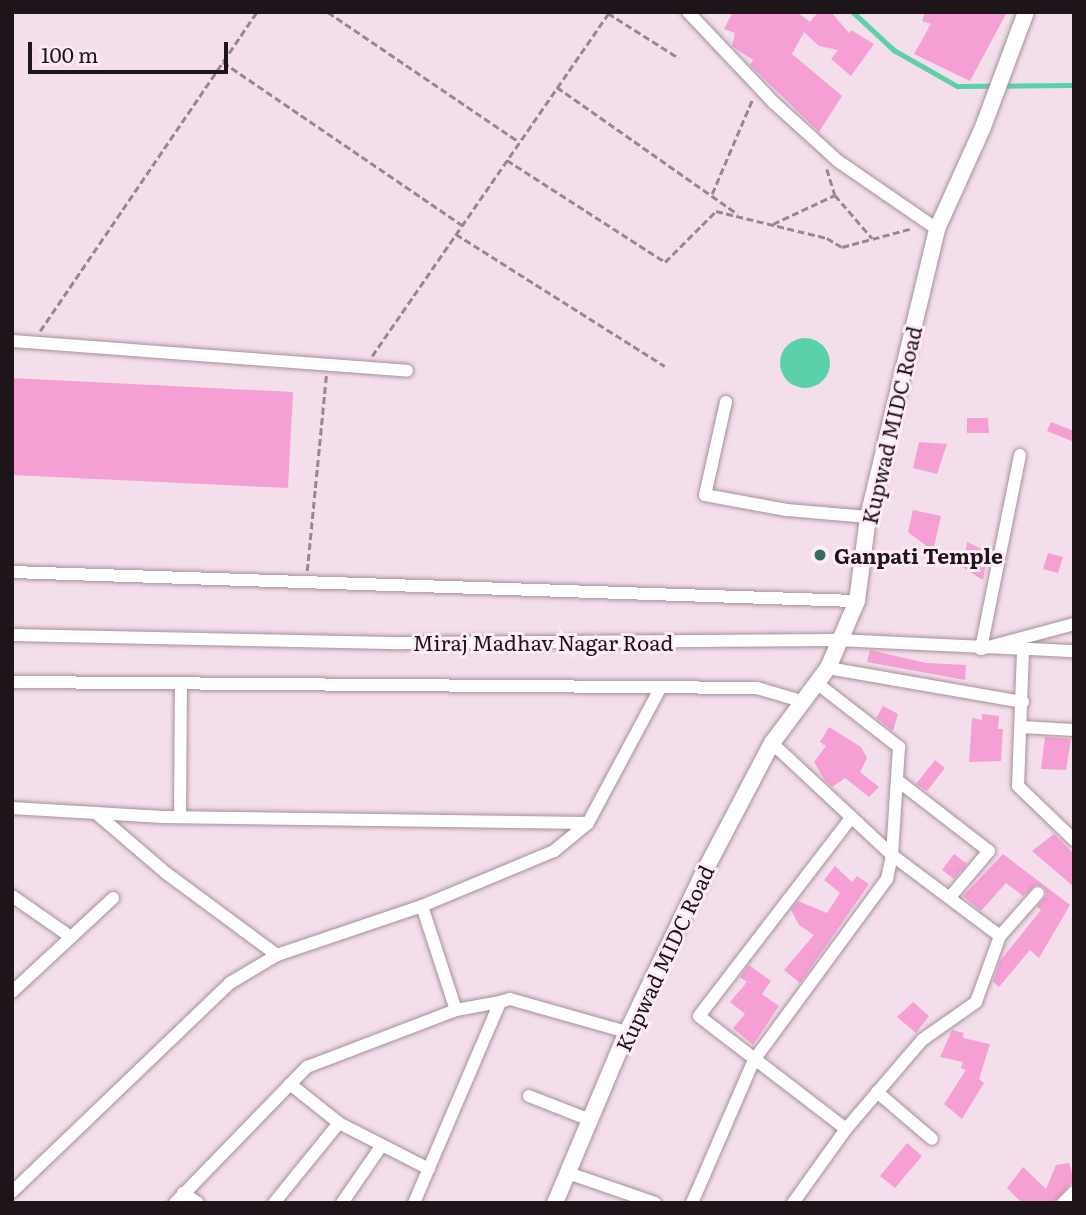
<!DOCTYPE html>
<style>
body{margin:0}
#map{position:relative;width:1086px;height:1215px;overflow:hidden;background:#f4deeb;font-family:Literata,serif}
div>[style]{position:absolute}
.water>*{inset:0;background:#5bd1a9}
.round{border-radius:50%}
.stream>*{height:4.5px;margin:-2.25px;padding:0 2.25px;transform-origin:2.25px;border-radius:2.25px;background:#5bd1a9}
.building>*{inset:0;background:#f59fd5}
.path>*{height:2.5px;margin-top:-1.25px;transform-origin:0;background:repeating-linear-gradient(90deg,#968790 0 7px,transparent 0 10.5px)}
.roads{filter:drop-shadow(0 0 2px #a5909c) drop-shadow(0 0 2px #a5909c)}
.minor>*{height:12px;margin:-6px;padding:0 6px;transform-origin:6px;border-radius:6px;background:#fff}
.major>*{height:16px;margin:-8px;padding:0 8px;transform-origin:8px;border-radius:8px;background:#fff}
.dots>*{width:19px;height:19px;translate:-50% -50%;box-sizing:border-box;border:4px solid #ffecf7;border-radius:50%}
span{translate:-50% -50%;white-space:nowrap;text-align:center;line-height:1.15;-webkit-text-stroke:6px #ffecf7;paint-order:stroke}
.street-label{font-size:21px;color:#1d151a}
.poi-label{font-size:21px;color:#1d151a;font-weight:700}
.left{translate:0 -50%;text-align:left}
.frame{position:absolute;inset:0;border:14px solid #1d151a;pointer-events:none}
.scale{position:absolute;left:28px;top:42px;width:200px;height:32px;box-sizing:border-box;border:4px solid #1d151a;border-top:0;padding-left:9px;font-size:21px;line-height:24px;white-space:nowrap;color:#1d151a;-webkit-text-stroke:5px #ffecf7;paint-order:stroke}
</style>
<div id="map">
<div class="water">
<i class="round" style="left:780px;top:338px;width:50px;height:50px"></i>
</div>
<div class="stream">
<i style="left:853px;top:12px;width:56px;rotate:42.8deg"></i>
<i style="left:894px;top:50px;width:73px;rotate:29.7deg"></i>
<i style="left:957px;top:86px;width:117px;rotate:-0.5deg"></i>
</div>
<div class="building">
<i style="clip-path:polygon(733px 12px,797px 12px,810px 22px,818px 12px,831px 12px,849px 33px,851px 30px,874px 44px,851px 76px,831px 59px,838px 50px,819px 46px,804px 32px,792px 54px,842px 96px,819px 132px,750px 65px,753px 60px,732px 46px,735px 33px,724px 29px)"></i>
<i style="clip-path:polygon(925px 12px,1007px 12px,970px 81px,914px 54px,931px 24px,922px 21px)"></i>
<i style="clip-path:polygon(12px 378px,293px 392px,288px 488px,12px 475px)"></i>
<i style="clip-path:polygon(967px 418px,988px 418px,989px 433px,967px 433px)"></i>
<i style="clip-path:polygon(1051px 422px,1074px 431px,1074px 442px,1047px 431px)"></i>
<i style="clip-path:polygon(919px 442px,947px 444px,937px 474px,913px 468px)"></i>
<i style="clip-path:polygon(913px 510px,941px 516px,933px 551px,908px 532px)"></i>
<i style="clip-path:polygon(967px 542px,988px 552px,983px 580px,964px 568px)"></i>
<i style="clip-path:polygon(1048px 553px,1063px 557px,1058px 573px,1043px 569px)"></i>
<i style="clip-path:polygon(870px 650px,926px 663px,966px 665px,965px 680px,867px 662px)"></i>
<i style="clip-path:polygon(883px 706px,898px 714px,893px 731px,876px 718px)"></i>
<i style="clip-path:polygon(982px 714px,999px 716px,998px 729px,1003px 729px,1001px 761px,969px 762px,972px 718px,982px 720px)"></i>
<i style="clip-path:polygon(829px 727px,861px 747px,867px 758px,860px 772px,879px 787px,869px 797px,845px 778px,832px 787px,824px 779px,814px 762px,826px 746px,820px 742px)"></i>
<i style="clip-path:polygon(1045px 737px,1071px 739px,1066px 770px,1041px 769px)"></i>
<i style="clip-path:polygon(935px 760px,945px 768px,927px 791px,916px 784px)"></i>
<i style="clip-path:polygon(1054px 834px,1074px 854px,1074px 887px,1032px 851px)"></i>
<i style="clip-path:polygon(954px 854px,967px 864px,954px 879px,942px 870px)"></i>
<i style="clip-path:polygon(1003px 854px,1070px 905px,1039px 958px,1030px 950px,999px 987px,993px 982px,1000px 961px,1041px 910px,1037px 907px,1047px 894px,1044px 887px,1036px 885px,1023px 896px,1006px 883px,981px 911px,963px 896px)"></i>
<i style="clip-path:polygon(835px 866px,852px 882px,857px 876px,869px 884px,800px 983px,784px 970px,814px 935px,799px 925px,791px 910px,798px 901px,827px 913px,840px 893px,824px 880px)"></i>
<i style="clip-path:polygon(749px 965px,771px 981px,762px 994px,779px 1006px,753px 1045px,733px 1028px,745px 1014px,730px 1002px,747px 982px,740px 977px)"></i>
<i style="clip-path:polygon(913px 1002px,929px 1016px,916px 1033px,897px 1017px)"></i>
<i style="clip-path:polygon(952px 1030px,964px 1033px,963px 1038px,990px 1044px,979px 1079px,984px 1083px,962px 1119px,944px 1104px,966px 1070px,961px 1068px,963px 1062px,940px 1057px)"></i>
<i style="clip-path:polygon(907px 1143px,922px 1156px,895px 1188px,880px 1176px)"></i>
<i style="clip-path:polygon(1069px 1163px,1074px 1180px,1054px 1203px,1022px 1203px,1007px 1188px,1023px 1167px,1046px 1189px,1056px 1165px)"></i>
</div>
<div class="path">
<i style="left:328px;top:12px;width:231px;rotate:34.2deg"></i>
<i style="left:608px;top:13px;width:84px;rotate:32.4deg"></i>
<i style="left:223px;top:62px;width:289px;rotate:34.3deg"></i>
<i style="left:557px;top:87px;width:221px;rotate:35.1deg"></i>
<i style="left:507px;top:160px;width:188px;rotate:32.8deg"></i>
<i style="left:665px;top:262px;width:72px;rotate:-45deg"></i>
<i style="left:716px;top:211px;width:114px;rotate:13.7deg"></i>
<i style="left:827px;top:238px;width:17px;rotate:31deg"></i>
<i style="left:842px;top:247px;width:73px;rotate:-15deg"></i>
<i style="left:827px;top:169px;width:27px;rotate:73deg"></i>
<i style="left:835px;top:195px;width:57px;rotate:49.3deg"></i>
<i style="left:712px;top:194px;width:104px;rotate:-66.9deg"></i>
<i style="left:773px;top:224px;width:68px;rotate:-25.1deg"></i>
<i style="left:456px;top:234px;width:247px;rotate:32.3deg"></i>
<i style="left:40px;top:331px;width:386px;rotate:-55.8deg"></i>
<i style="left:372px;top:356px;width:418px;rotate:-55.4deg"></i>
<i style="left:307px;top:571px;width:196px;rotate:-84.4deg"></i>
</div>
<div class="roads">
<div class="minor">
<i style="left:688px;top:12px;width:124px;rotate:46.6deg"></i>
<i style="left:773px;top:102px;width:88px;rotate:42.2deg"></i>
<i style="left:838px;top:161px;width:120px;rotate:34.5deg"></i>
<i style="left:12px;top:341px;width:396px;rotate:4.3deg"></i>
<i style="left:726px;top:402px;width:95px;rotate:102.7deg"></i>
<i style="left:705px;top:495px;width:83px;rotate:10.4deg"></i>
<i style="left:787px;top:510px;width:81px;rotate:4.9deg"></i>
<i style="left:1020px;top:455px;width:198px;rotate:101.4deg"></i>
<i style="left:981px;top:649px;width:96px;rotate:-15deg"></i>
<i style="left:12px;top:572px;width:845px;rotate:1.97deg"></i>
<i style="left:12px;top:635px;width:390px;rotate:1.2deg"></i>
<i style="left:402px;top:643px;width:435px;rotate:-0.4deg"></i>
<i style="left:837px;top:640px;width:237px;rotate:2.7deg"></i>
<i style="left:1023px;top:650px;width:136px;rotate:92.1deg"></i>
<i style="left:1018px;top:786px;width:78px;rotate:44deg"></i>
<i style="left:828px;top:668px;width:198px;rotate:9.9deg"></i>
<i style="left:12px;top:682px;width:745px;rotate:0.46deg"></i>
<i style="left:757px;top:688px;width:46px;rotate:16.5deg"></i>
<i style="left:818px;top:684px;width:103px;rotate:37.9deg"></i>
<i style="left:899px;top:747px;width:108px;rotate:93.7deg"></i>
<i style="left:892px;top:855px;width:135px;rotate:36.9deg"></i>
<i style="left:1022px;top:727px;width:52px;rotate:3.3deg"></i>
<i style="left:897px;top:780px;width:116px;rotate:37.7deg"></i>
<i style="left:989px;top:851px;width:60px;rotate:130.3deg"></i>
<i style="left:12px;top:808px;width:151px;rotate:3.4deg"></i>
<i style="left:163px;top:817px;width:425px;rotate:0.8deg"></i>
<i style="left:96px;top:813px;width:92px;rotate:40.6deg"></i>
<i style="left:166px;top:873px;width:138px;rotate:36.5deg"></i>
<i style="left:180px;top:817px;width:130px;rotate:-89.6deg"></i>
<i style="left:12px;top:896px;width:72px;rotate:34.8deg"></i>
<i style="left:422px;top:906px;width:109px;rotate:71.9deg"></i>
<i style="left:12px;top:992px;width:138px;rotate:-42.9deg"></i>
<i style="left:290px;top:1084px;width:63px;rotate:38.5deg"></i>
<i style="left:339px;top:1123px;width:101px;rotate:27.1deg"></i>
<i style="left:877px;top:1092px;width:72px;rotate:40.5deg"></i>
<i style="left:529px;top:1096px;width:66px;rotate:21.5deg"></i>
<i style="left:846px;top:1129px;width:185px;rotate:-142.5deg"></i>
<i style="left:699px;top:1016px;width:250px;rotate:-52.5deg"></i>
<i style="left:568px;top:1173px;width:92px;rotate:19deg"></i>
<i style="left:12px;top:1192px;width:302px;rotate:-43.8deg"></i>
<i style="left:230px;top:983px;width:55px;rotate:-30.8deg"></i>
<i style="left:277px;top:955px;width:153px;rotate:-18.7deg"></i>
<i style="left:422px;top:906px;width:143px;rotate:-22.6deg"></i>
<i style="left:554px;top:851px;width:44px;rotate:-39.5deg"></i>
<i style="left:588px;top:823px;width:152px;rotate:-61.8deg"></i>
<i style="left:183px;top:1193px;width:18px;rotate:34deg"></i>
<i style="left:175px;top:1203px;width:190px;rotate:-45.9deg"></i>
<i style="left:307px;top:1067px;width:160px;rotate:-20.9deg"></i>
<i style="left:456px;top:1010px;width:45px;rotate:-10.3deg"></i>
<i style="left:274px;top:1203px;width:103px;rotate:-50.9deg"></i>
<i style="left:342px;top:1203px;width:70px;rotate:-55.4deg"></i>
<i style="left:414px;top:1203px;width:219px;rotate:-66.8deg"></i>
<i style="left:500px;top:1002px;width:10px;rotate:-17deg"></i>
<i style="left:510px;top:999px;width:122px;rotate:15.8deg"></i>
<i style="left:692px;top:1203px;width:156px;rotate:-66.6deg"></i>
<i style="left:754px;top:1060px;width:225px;rotate:-53.7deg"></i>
<i style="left:887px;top:879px;width:25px;rotate:-78deg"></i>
<i style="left:892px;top:855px;width:164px;rotate:-137deg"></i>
<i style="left:793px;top:1203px;width:91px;rotate:-54.4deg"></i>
<i style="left:846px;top:1129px;width:117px;rotate:-49.5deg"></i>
<i style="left:922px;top:1040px;width:66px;rotate:-35.1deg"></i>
<i style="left:976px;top:1002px;width:70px;rotate:-70deg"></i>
<i style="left:1000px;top:936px;width:57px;rotate:-48.5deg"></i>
<i style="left:1063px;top:1203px;width:16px;rotate:-45deg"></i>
</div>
<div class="major">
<i style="left:555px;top:1203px;width:186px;rotate:-67.2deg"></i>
<i style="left:627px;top:1032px;width:171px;rotate:-64.3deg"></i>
<i style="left:701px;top:878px;width:153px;rotate:-62.3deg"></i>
<i style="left:772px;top:743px;width:94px;rotate:-53.3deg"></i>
<i style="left:828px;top:668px;width:73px;rotate:-66.6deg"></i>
<i style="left:857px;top:601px;width:85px;rotate:-82.5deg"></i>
<i style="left:868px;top:517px;width:296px;rotate:-76.5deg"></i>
<i style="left:937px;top:229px;width:112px;rotate:-65.7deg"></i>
<i style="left:983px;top:127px;width:123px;rotate:-69.5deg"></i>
</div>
</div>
<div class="dots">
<i style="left:820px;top:555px;background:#326f5a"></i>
</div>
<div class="street-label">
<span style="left:891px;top:425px;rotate:-77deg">Kupwad MIDC Road</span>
<span style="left:543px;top:642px">Miraj Madhav Nagar Road</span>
<span style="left:664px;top:958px;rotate:-65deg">Kupwad MIDC Road</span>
</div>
<div class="poi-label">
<span class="left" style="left:834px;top:555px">Ganpati Temple</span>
</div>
<div class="frame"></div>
<div class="scale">100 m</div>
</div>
